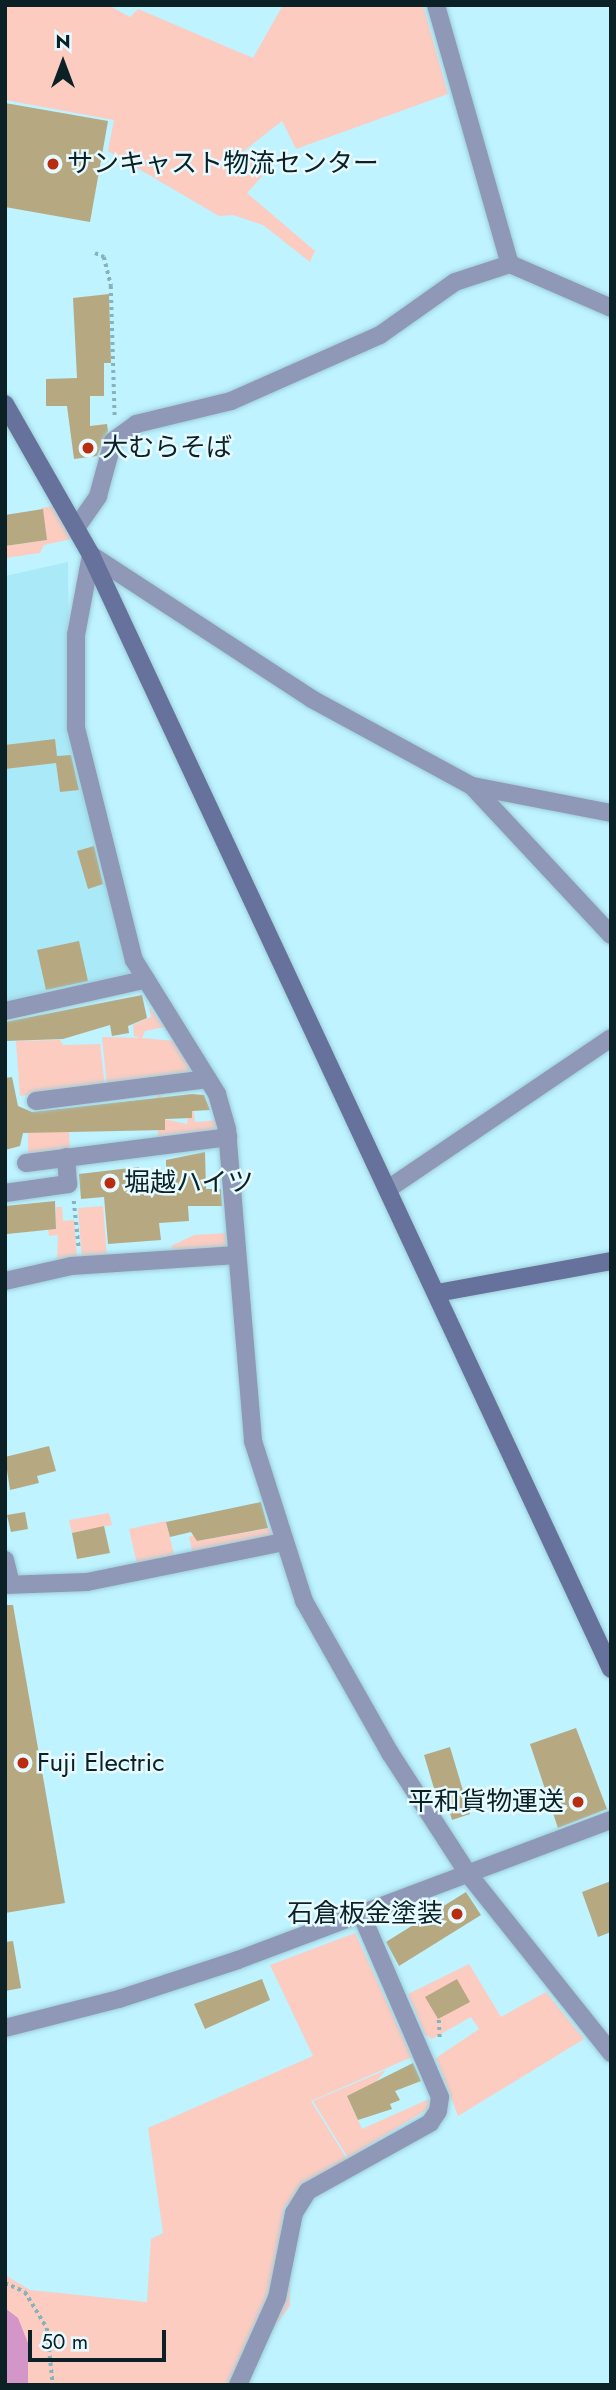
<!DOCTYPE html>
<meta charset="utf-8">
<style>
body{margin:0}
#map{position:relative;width:616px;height:2390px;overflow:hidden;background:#bef3ff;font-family:Jost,"Noto Sans JP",sans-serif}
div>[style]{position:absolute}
.built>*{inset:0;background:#aae9f7}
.green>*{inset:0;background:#fcccc1}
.water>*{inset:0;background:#d496c9}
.building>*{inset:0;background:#b6a981}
.path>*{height:3.5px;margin-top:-1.75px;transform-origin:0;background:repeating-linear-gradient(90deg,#87b2bb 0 3.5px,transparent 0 7px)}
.roads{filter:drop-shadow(0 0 2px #9ecdd8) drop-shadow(0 0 2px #9ecdd8)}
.street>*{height:18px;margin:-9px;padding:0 9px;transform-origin:9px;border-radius:9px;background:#8f98b6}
.secondary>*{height:18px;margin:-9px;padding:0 9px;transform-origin:9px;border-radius:9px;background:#66719c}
.dots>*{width:19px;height:19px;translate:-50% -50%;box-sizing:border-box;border:4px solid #e6faff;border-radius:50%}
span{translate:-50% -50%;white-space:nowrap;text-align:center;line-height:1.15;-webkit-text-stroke:5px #e6faff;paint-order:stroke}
.poi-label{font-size:26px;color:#0c2125}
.left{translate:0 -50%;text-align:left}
.right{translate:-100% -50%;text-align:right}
.frame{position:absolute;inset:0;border:7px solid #0c2125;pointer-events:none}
.north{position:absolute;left:28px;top:28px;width:70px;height:70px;-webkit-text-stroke:5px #e6faff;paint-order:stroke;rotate:0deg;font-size:19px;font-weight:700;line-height:28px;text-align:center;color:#0c2125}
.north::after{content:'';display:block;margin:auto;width:24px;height:32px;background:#0c2125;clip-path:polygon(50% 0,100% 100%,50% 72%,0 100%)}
.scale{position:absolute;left:28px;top:2330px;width:138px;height:32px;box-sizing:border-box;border:4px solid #0c2125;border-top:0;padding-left:9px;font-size:21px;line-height:24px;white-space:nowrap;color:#0c2125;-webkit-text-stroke:5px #e6faff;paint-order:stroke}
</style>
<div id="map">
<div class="built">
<i style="clip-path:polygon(68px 562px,69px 705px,132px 975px,5px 1003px,5px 576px)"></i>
</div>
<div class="green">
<i style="clip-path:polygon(5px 5px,108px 5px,130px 17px,138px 9px,253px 58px,283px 5px,423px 5px,448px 94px,296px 149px,282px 121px,244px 151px,264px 174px,247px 193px,315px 251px,310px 262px,263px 225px,233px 215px,219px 216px,108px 151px,114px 120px,5px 100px)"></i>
<i style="clip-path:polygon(53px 506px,71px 539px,44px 545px,40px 553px,5px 558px,5px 546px,47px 540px,41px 508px)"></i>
<i style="clip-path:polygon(149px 1007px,164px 1027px,145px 1031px,142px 1038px,174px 1041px,193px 1071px,107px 1086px,102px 1037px,141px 1038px,134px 1036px,133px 1025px,151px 1017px)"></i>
<i style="clip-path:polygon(60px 1040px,63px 1045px,100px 1044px,105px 1088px,20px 1096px,16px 1041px)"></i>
<i style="clip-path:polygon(192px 1094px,195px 1122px,219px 1120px,213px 1133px,158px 1138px,157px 1095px,161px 1095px,163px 1119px,187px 1124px)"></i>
<i style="clip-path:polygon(69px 1131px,70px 1151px,28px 1156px,28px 1133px)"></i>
<i style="clip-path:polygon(103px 1206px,107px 1258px,82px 1260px,78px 1208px)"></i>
<i style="clip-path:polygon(56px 1207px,62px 1207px,63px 1221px,74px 1220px,77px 1257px,57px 1259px,58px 1235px,49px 1236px,48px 1230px,56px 1229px)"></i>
<i style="clip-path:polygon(226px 1233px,226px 1248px,174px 1251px,171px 1246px,194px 1235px)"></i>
<i style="clip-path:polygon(109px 1513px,112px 1525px,72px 1533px,69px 1520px)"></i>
<i style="clip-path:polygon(166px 1521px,175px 1559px,138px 1568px,129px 1529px)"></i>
<i style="clip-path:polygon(270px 1528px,273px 1537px,193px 1555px,189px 1537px,195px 1535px,197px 1541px)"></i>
<i style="clip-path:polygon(355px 1933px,412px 2057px,311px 2101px,348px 2161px,285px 2206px,275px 2273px,290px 2284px,290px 2306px,231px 2385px,5px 2385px,5px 2275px,30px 2290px,147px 2302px,151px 2239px,163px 2233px,148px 2128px,313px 2056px,270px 1965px)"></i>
<i style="clip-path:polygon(469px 1964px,501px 2017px,546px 1992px,584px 2039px,458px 2116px,436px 2058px,479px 2029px,471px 2017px,432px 2039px,425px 2035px,408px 1994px)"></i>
<i style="clip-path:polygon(386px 2070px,373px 2085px,347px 2096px,362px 2129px,429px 2099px,428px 2109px,348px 2158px,313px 2101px)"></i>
</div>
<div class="water">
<i style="clip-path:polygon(5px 2308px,18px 2318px,28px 2343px,28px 2385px,5px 2385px)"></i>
</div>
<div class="building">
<i style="clip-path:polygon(5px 103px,108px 121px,90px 222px,5px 207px)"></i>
<i style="clip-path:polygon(109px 294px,111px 363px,104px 363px,104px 396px,90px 396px,90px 426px,107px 424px,108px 431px,97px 456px,74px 459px,67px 406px,46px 406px,46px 379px,77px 378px,73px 298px)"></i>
<i style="clip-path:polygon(43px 509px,47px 540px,5px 546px,5px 515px)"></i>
<i style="clip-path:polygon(55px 739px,57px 756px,71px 755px,79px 790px,60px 792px,56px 763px,5px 769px,5px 745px)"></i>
<i style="clip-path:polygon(94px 846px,103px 884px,88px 889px,77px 851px)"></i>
<i style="clip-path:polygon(79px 941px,88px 981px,46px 990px,37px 950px)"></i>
<i style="clip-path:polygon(142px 995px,147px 1018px,128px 1026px,129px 1033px,112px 1036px,110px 1025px,63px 1039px,5px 1041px,5px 1022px)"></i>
<i style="clip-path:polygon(12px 1077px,18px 1106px,32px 1112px,192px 1094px,204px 1095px,210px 1110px,192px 1111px,192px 1118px,165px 1119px,165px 1130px,23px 1133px,20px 1146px,5px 1150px,5px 1078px)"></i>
<i style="clip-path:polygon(205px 1152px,206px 1189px,221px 1189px,222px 1206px,188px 1206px,189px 1221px,159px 1223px,161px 1240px,108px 1244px,104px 1197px,81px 1199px,79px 1174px,139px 1167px,140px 1176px,166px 1174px,166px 1160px)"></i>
<i style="clip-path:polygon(55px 1201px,56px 1229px,7px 1234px,5px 1206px)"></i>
<i style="clip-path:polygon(49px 1446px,56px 1471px,37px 1476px,39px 1483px,10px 1490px,5px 1457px)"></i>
<i style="clip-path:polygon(261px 1502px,268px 1528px,197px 1541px,191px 1532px,170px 1537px,166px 1522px)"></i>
<i style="clip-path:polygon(25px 1512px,28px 1529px,11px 1532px,7px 1515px)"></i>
<i style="clip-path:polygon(104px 1526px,110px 1553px,77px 1559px,72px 1533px)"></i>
<i style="clip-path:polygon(5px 1605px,13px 1605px,65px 1903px,5px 1913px)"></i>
<i style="clip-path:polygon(576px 1728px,607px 1809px,558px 1828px,530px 1744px)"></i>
<i style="clip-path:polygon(450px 1747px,470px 1814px,452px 1820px,447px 1803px,439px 1805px,424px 1755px)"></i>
<i style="clip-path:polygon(611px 1881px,611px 1932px,598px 1937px,582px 1892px)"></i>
<i style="clip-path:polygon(466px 1892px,481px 1915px,399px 1966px,386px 1942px)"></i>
<i style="clip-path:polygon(13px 1941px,21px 1988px,5px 1991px,5px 1942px)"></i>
<i style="clip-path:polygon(262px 1979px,270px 2000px,205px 2029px,194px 2004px)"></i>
<i style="clip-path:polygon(457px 1979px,470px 2002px,438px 2019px,425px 1997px)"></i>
<i style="clip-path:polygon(413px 2063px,421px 2081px,395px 2091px,400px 2100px,390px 2104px,392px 2109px,358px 2120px,347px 2096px)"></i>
</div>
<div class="path">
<i style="left:95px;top:253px;width:10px;rotate:24deg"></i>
<i style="left:104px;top:257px;width:30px;rotate:76deg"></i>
<i style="left:111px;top:286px;width:132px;rotate:88.3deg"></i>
<i style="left:74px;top:1201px;width:48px;rotate:84.1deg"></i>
<i style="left:439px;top:2020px;width:21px;rotate:87deg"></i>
<i style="left:5px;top:2283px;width:22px;rotate:24deg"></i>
<i style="left:25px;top:2292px;width:42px;rotate:58.6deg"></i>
<i style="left:47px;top:2328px;width:57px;rotate:84deg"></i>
</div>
<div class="roads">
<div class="street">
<i style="left:436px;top:5px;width:269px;rotate:74.1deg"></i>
<i style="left:76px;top:528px;width:39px;rotate:-55deg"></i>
<i style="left:98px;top:496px;width:57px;rotate:-74.7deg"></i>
<i style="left:113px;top:441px;width:29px;rotate:-36deg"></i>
<i style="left:136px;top:424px;width:98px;rotate:-13.6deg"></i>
<i style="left:231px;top:401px;width:163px;rotate:-23.9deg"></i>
<i style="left:380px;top:335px;width:92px;rotate:-35.2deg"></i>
<i style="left:455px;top:282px;width:58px;rotate:-18.1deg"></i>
<i style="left:510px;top:264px;width:110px;rotate:23.5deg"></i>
<i style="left:472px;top:786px;width:204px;rotate:47deg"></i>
<i style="left:611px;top:813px;width:142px;rotate:-169deg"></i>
<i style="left:472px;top:786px;width:182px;rotate:-151.5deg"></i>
<i style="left:312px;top:699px;width:264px;rotate:-146.9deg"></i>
<i style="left:91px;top:555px;width:81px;rotate:100.6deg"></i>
<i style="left:76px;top:635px;width:93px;rotate:90deg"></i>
<i style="left:76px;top:728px;width:239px;rotate:76deg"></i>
<i style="left:134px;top:960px;width:158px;rotate:58.2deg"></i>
<i style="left:217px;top:1094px;width:37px;rotate:74deg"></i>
<i style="left:227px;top:1130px;width:312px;rotate:85.2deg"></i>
<i style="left:253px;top:1441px;width:168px;rotate:72.3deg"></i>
<i style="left:304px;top:1601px;width:175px;rotate:60.5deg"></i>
<i style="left:390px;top:1753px;width:145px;rotate:57.1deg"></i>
<i style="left:469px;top:1875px;width:228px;rotate:51.4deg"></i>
<i style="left:5px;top:1011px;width:142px;rotate:-12.6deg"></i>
<i style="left:36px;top:1101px;width:173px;rotate:-7.3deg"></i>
<i style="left:26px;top:1163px;width:204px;rotate:-7.3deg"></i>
<i style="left:388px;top:1189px;width:269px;rotate:-34.1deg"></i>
<i style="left:5px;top:1193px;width:64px;rotate:-8.1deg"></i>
<i style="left:68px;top:1184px;width:27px;rotate:-94deg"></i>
<i style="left:5px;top:1281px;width:68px;rotate:-12.8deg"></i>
<i style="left:71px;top:1266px;width:166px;rotate:-3.8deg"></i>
<i style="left:5px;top:1560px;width:25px;rotate:76deg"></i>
<i style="left:5px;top:1585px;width:82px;rotate:-2.1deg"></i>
<i style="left:87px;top:1582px;width:201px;rotate:-11.5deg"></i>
<i style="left:5px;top:2028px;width:118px;rotate:-14.3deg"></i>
<i style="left:119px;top:1999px;width:125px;rotate:-18.1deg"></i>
<i style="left:238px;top:1960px;width:398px;rotate:-20.6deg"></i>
<i style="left:238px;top:2385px;width:95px;rotate:-65.9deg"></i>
<i style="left:277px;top:2298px;width:87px;rotate:-78.7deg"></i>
<i style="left:294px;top:2213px;width:26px;rotate:-58deg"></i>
<i style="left:308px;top:2191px;width:140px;rotate:-29.1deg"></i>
<i style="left:430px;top:2123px;width:14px;rotate:-56deg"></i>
<i style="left:438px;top:2111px;width:14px;rotate:-82deg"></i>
<i style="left:440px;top:2097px;width:197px;rotate:-113.3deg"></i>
</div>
<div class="secondary">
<i style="left:5px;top:404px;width:174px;rotate:60.3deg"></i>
<i style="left:91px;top:555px;width:1229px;rotate:64.98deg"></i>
<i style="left:437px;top:1293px;width:177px;rotate:-10.4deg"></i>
</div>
</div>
<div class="dots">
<i style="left:53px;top:164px;background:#b82c10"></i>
<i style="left:88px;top:448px;background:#b82c10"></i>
<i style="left:110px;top:1183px;background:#b82c10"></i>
<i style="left:23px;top:1763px;background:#b82c10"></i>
<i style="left:578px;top:1802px;background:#b82c10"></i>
<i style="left:457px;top:1914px;background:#b82c10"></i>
</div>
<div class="poi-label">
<span class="left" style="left:67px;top:164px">サンキャスト物流センター</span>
<span class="left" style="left:102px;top:448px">大むらそば</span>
<span class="left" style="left:124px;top:1183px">堀越ハイツ</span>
<span class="left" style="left:37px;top:1763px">Fuji Electric</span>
<span class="right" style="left:564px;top:1802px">平和貨物運送</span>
<span class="right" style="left:443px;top:1914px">石倉板金塗装</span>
</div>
<div class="frame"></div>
<div class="north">N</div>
<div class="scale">50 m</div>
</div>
